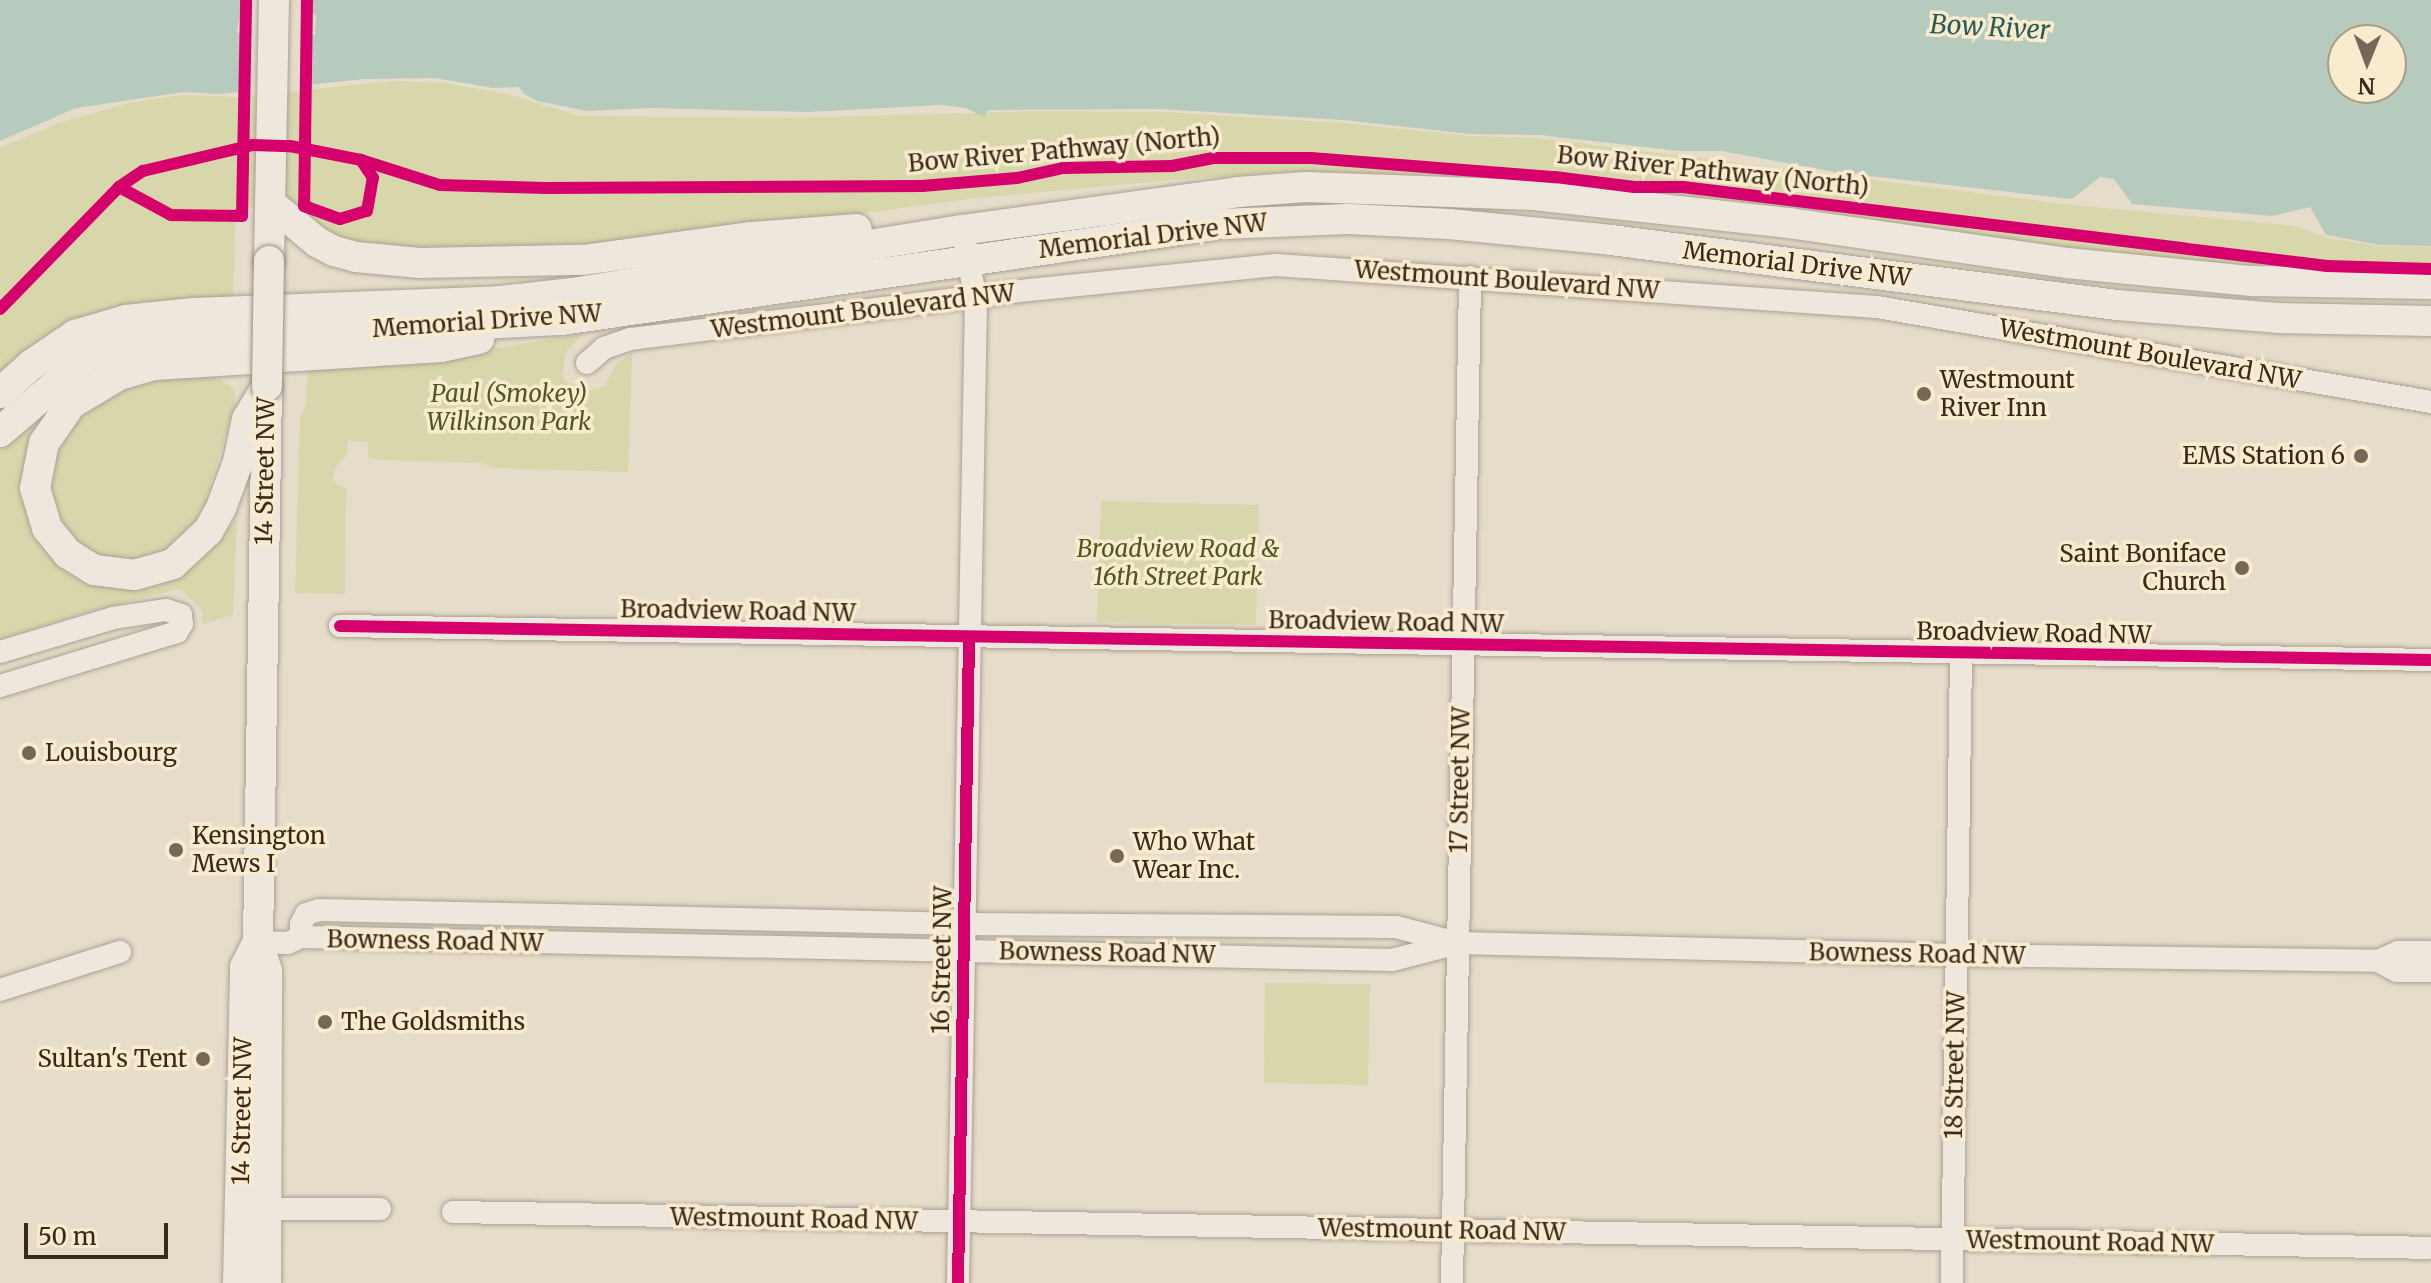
<!DOCTYPE html>
<style>
body{margin:0}
#map{position:relative;width:2431px;height:1283px;overflow:hidden;background:#e6dcca;font-family:Merriweather,serif}
div>[style]{position:absolute}
.green>*{inset:0;background:#d8d6ab}
.water>*{inset:0;background:#b6cabd}
.pier>*{inset:0;background:#e6dcca}
.roads{filter:drop-shadow(0 0 2px #aba194) drop-shadow(0 0 2px #aba194)}
.minor>*{height:22px;margin:-11px;padding:0 11px;transform-origin:11px;border-radius:11px;background:#ede7dd}
.secondary>*{height:30px;margin:-15px;padding:0 15px;transform-origin:15px;border-radius:15px;background:#ede7dd}
.bridges{filter:drop-shadow(0 0 2px #9a9084) drop-shadow(0 0 2px #9a9084)}
.secondary-bridge>*{height:30px;margin:-15px;padding:0 15px;transform-origin:15px;border-radius:15px;background:#ede7dd}
.cycleway>*{height:12px;margin:-6px;padding:0 6px;transform-origin:6px;border-radius:6px;background:#d6006c}
.dots>*{width:22px;height:22px;translate:-50% -50%;box-sizing:border-box;border:4px solid #f9ebce;border-radius:50%}
span{translate:-50% -50%;white-space:nowrap;text-align:center;line-height:1.15;-webkit-text-stroke:7px #f9ebce;paint-order:stroke}
.street-label{font-size:24px;color:#3a291b}
.poi-label{font-size:24px;color:#3a291b}
.left{translate:0 -50%;text-align:left}
.right{translate:-100% -50%;text-align:right}
.park-label{font-size:24px;color:#4d591f;font-style:italic}
.water-label{font-size:26px;color:#295b56;font-style:italic}
.north{position:absolute;left:2327px;top:24px;width:80px;height:80px;box-sizing:border-box;background:#f9ebce;border:2px solid #ad9d86;border-radius:50%;rotate:181deg;font-size:22px;font-weight:700;line-height:32px;text-align:center;color:#3a291b}
.north::after{content:'';display:block;margin:auto;width:28px;height:36px;background:#766858;clip-path:polygon(50% 0,100% 100%,50% 72%,0 100%)}
.scale{position:absolute;left:24px;top:1223px;width:144px;height:36px;box-sizing:border-box;border:4px solid #3a291b;border-top:0;padding-left:10px;font-size:24px;line-height:28px;white-space:nowrap;color:#3a291b;-webkit-text-stroke:6px #f9ebce;paint-order:stroke}
</style>
<div id="map">
<div class="green">
<i style="clip-path:polygon(393px 81px,446px 83px,507px 94px,580px 116px,792px 118px,1041px 111px,1163px 112px,1346px 123px,1470px 136px,1538px 138px,2072px 205px,2296px 226px,2328px 238px,2379px 246px,2431px 247px,2431px 274px,2206px 266px,1494px 179px,1426px 175px,1285px 172px,1185px 179px,976px 198px,672px 239px,467px 253px,336px 241px,310px 215px,236px 205px,233px 298px,143px 302px,86px 316px,55px 329px,0 375px,0 148px,56px 124px,132px 102px,182px 95px,236px 97px)"></i>
<i style="clip-path:polygon(584px 334px,566px 352px,562px 376px,566px 382px,590px 390px,605px 386px,616px 364px,632px 353px,628px 472px,493px 468px,481px 463px,382px 460px,368px 457px,368px 442px,348px 441px,347px 455px,339px 462px,332px 477px,337px 485px,346px 488px,345px 594px,295px 593px,300px 417px,306px 405px,308px 368px,421px 360px)"></i>
<i style="clip-path:polygon(213px 376px,235px 389px,235px 406px,207px 495px,210px 497px,194px 525px,170px 547px,153px 556px,110px 562px,86px 551px,64px 531px,49px 491px,57px 445px,80px 415px,139px 381px)"></i>
<i style="clip-path:polygon(58px 396px,27px 478px,81px 577px,222px 535px,237px 519px,233px 615px,202px 624px,202px 611px,180px 589px,101px 608px,0 639px,0 451px)"></i>
<i style="clip-path:polygon(1101px 501px,1259px 505px,1256px 625px,1097px 622px)"></i>
<i style="clip-path:polygon(1265px 983px,1370px 984px,1368px 1085px,1264px 1083px)"></i>
</div>
<div class="water">
<i style="clip-path:polygon(evenodd,0 0,2431px 0,2431px 246px,2379px 245px,2326px 235px,2310px 207px,2273px 216px,2132px 204px,2114px 179px,2100px 177px,2072px 199px,1835px 172px,1722px 151px,1680px 151px,1539px 135px,1470px 134px,1343px 120px,1160px 109px,988px 110px,984px 117px,966px 108px,942px 105px,807px 112px,652px 108px,587px 111px,537px 101px,524px 94px,519px 87px,493px 88px,435px 78px,365px 79px,219px 94px,184px 92px,76px 108px,0 141px,0 0,2343px 40px,2391px 40px,2391px 88px,2343px 88px,2343px 40px)"></i>
</div>
<div class="pier">
<i style="clip-path:polygon(242px 0,312px 0,311px 13px,316px 16px,315px 34px,311px 37px,310px 89px,241px 96px,242px 36px,237px 32px)"></i>
</div>
<div class="roads">
<div class="minor">
<i style="left:587px;top:363px;width:23px;rotate:-41deg"></i>
<i style="left:604px;top:348px;width:28px;rotate:-19deg"></i>
<i style="left:630px;top:339px;width:402px;rotate:-7deg"></i>
<i style="left:1029px;top:290px;width:248px;rotate:-5.8deg"></i>
<i style="left:1276px;top:265px;width:602px;rotate:4deg"></i>
<i style="left:1877px;top:307px;width:562px;rotate:9.73deg"></i>
<i style="left:340px;top:626px;width:2091px;rotate:0.93deg"></i>
<i style="left:0;top:652px;width:118px;rotate:-16.7deg"></i>
<i style="left:113px;top:618px;width:54px;rotate:-8.6deg"></i>
<i style="left:166px;top:610px;width:16px;rotate:18deg"></i>
<i style="left:181px;top:615px;width:9px;rotate:84deg"></i>
<i style="left:182px;top:624px;width:9px;rotate:122deg"></i>
<i style="left:177px;top:632px;width:185px;rotate:163deg"></i>
<i style="left:301px;top:937px;width:13px;rotate:-90deg"></i>
<i style="left:301px;top:924px;width:11px;rotate:-63deg"></i>
<i style="left:306px;top:914px;width:14px;rotate:-17deg"></i>
<i style="left:319px;top:910px;width:645px;rotate:1.24deg"></i>
<i style="left:964px;top:924px;width:432px;rotate:0.4deg"></i>
<i style="left:1396px;top:927px;width:63px;rotate:14.7deg"></i>
<i style="left:1457px;top:943px;width:501px;rotate:1.37deg"></i>
<i style="left:1958px;top:955px;width:420px;rotate:0.8deg"></i>
<i style="left:2378px;top:961px;width:22px;rotate:-24deg"></i>
<i style="left:2398px;top:952px;width:33px"></i>
<i style="left:301px;top:937px;width:1091px;rotate:1.21deg"></i>
<i style="left:1392px;top:960px;width:64px;rotate:-14.5deg"></i>
<i style="left:258px;top:942px;width:30px;rotate:2deg"></i>
<i style="left:288px;top:943px;width:14px;rotate:-25deg"></i>
<i style="left:2378px;top:961px;width:21px;rotate:28deg"></i>
<i style="left:2397px;top:971px;width:34px"></i>
<i style="left:0;top:990px;width:126px;rotate:-17.6deg"></i>
<i style="left:267px;top:1209px;width:113px"></i>
<i style="left:453px;top:1212px;width:1978px;rotate:1.04deg"></i>
<i style="left:958px;top:1283px;width:984px;rotate:-88.95deg"></i>
<i style="left:976px;top:299px;width:55px;rotate:-101.5deg"></i>
<i style="left:1452px;top:1283px;width:1006px;rotate:-88.97deg"></i>
<i style="left:1952px;top:1283px;width:628px;rotate:-89.18deg"></i>
</div>
<div class="secondary">
<i style="left:270px;top:203px;width:61px;rotate:39.7deg"></i>
<i style="left:317px;top:242px;width:19px;rotate:28deg"></i>
<i style="left:334px;top:251px;width:23px;rotate:15deg"></i>
<i style="left:356px;top:257px;width:64px;rotate:5.4deg"></i>
<i style="left:420px;top:263px;width:163px;rotate:-1.1deg"></i>
<i style="left:583px;top:260px;width:170px;rotate:-7.8deg"></i>
<i style="left:751px;top:237px;width:106px;rotate:-4.3deg"></i>
<i style="left:269px;top:261px;width:261px;rotate:-88.9deg"></i>
<i style="left:267px;top:386px;width:39px;rotate:121deg"></i>
<i style="left:247px;top:419px;width:44px;rotate:101.8deg"></i>
<i style="left:238px;top:462px;width:49px;rotate:110.3deg"></i>
<i style="left:221px;top:508px;width:26px;rotate:119deg"></i>
<i style="left:208px;top:531px;width:48px;rotate:136.7deg"></i>
<i style="left:173px;top:564px;width:40px;rotate:164deg"></i>
<i style="left:135px;top:575px;width:41px;rotate:-173deg"></i>
<i style="left:94px;top:570px;width:31px;rotate:-148deg"></i>
<i style="left:68px;top:554px;width:33px;rotate:-129deg"></i>
<i style="left:47px;top:528px;width:42px;rotate:-106.7deg"></i>
<i style="left:35px;top:488px;width:46px;rotate:-78.7deg"></i>
<i style="left:44px;top:443px;width:47px;rotate:-55.3deg"></i>
<i style="left:71px;top:404px;width:56px;rotate:-31.1deg"></i>
<i style="left:119px;top:375px;width:37px;rotate:-16deg"></i>
<i style="left:155px;top:365px;width:287px;rotate:-3.6deg"></i>
<i style="left:441px;top:347px;width:39px;rotate:-12deg"></i>
<i style="left:0;top:393px;width:42px;rotate:-42.1deg"></i>
<i style="left:31px;top:365px;width:53px;rotate:-34.3deg"></i>
<i style="left:75px;top:335px;width:53px;rotate:-16.4deg"></i>
<i style="left:126px;top:320px;width:68px;rotate:-5.9deg"></i>
<i style="left:194px;top:313px;width:306px;rotate:-2.2deg"></i>
<i style="left:500px;top:301px;width:73px;rotate:-6.3deg"></i>
<i style="left:573px;top:293px;width:394px;rotate:-9.2deg"></i>
<i style="left:962px;top:230px;width:279px;rotate:-7.8deg"></i>
<i style="left:1238px;top:192px;width:68px;rotate:-4.2deg"></i>
<i style="left:1306px;top:187px;width:228px;rotate:2deg"></i>
<i style="left:1534px;top:195px;width:257px;rotate:6.3deg"></i>
<i style="left:1789px;top:223px;width:281px;rotate:8.2deg"></i>
<i style="left:2067px;top:263px;width:186px;rotate:5.6deg"></i>
<i style="left:2252px;top:281px;width:179px;rotate:1deg"></i>
<i style="left:0;top:432px;width:108px;rotate:-40.5deg"></i>
<i style="left:82px;top:362px;width:61px;rotate:-19deg"></i>
<i style="left:140px;top:342px;width:423px;rotate:-3deg"></i>
<i style="left:562px;top:320px;width:666px;rotate:-8.29deg"></i>
<i style="left:1221px;top:224px;width:127px;rotate:-2.3deg"></i>
<i style="left:1348px;top:219px;width:101px;rotate:2.8deg"></i>
<i style="left:1449px;top:224px;width:163px;rotate:5.6deg"></i>
<i style="left:1611px;top:240px;width:510px;rotate:7.32deg"></i>
<i style="left:2117px;top:305px;width:161px;rotate:4.6deg"></i>
<i style="left:2277px;top:318px;width:154px;rotate:1.1deg"></i>
<i style="left:238px;top:1283px;width:316px;rotate:-88.7deg"></i>
<i style="left:245px;top:967px;width:28px;rotate:-63deg"></i>
<i style="left:266px;top:1283px;width:312px;rotate:-89.8deg"></i>
<i style="left:267px;top:971px;width:30px;rotate:-107deg"></i>
<i style="left:258px;top:942px;width:554px;rotate:-89.07deg"></i>
</div>
</div>
<div class="bridges">
<div class="secondary-bridge">
<i style="left:267px;top:386px;width:125px;rotate:-89.1deg"></i>
</div>
</div>
<div class="cycleway">
<i style="left:307px;top:0;width:206px;rotate:90.8deg"></i>
<i style="left:304px;top:206px;width:38px;rotate:20deg"></i>
<i style="left:340px;top:219px;width:28px;rotate:-17deg"></i>
<i style="left:367px;top:211px;width:34px;rotate:-80deg"></i>
<i style="left:373px;top:178px;width:22px;rotate:-124deg"></i>
<i style="left:119px;top:187px;width:59px;rotate:28.3deg"></i>
<i style="left:171px;top:215px;width:71px;rotate:0.8deg"></i>
<i style="left:242px;top:216px;width:216px;rotate:-88.9deg"></i>
<i style="left:0;top:309px;width:170px;rotate:-45.7deg"></i>
<i style="left:119px;top:187px;width:29px;rotate:-34deg"></i>
<i style="left:143px;top:171px;width:113px;rotate:-13.3deg"></i>
<i style="left:253px;top:145px;width:37px;rotate:2deg"></i>
<i style="left:290px;top:146px;width:72px;rotate:11.2deg"></i>
<i style="left:361px;top:160px;width:83px;rotate:17.6deg"></i>
<i style="left:440px;top:185px;width:106px;rotate:1.6deg"></i>
<i style="left:546px;top:188px;width:376px;rotate:-0.3deg"></i>
<i style="left:922px;top:186px;width:95px;rotate:-4.8deg"></i>
<i style="left:1017px;top:178px;width:47px;rotate:-12.3deg"></i>
<i style="left:1063px;top:168px;width:109px;rotate:-1.1deg"></i>
<i style="left:1172px;top:166px;width:42px;rotate:-11deg"></i>
<i style="left:1213px;top:158px;width:98px"></i>
<i style="left:1311px;top:158px;width:245px;rotate:4.5deg"></i>
<i style="left:1555px;top:177px;width:80px;rotate:7.2deg"></i>
<i style="left:1634px;top:187px;width:49px"></i>
<i style="left:1683px;top:187px;width:649px;rotate:6.99deg"></i>
<i style="left:2327px;top:266px;width:104px;rotate:1.7deg"></i>
<i style="left:340px;top:626px;width:2091px;rotate:0.93deg"></i>
<i style="left:958px;top:1283px;width:646px;rotate:-89.02deg"></i>
</div>
<div class="dots">
<i style="left:1924px;top:394px;background:#766858"></i>
<i style="left:2361px;top:456px;background:#766858"></i>
<i style="left:2242px;top:568px;background:#766858"></i>
<i style="left:29px;top:753px;background:#766858"></i>
<i style="left:176px;top:850px;background:#766858"></i>
<i style="left:1117px;top:856px;background:#766858"></i>
<i style="left:325px;top:1022px;background:#766858"></i>
<i style="left:203px;top:1059px;background:#766858"></i>
</div>
<div class="street-label">
<span style="left:1064px;top:150px;rotate:-5deg">Bow River Pathway (North)</span>
<span style="left:1713px;top:171px;rotate:6deg">Bow River Pathway (North)</span>
<span style="left:1153px;top:236px;rotate:-7deg">Memorial Drive NW</span>
<span style="left:1797px;top:264px;rotate:7deg">Memorial Drive NW</span>
<span style="left:1507px;top:280px;rotate:4deg">Westmount Boulevard NW</span>
<span style="left:863px;top:311px;rotate:-7deg">Westmount Boulevard NW</span>
<span style="left:487px;top:321px;rotate:-4deg">Memorial Drive NW</span>
<span style="left:2150px;top:354px;rotate:10deg">Westmount Boulevard NW</span>
<span style="left:265px;top:471px;rotate:-89deg">14 Street NW</span>
<span style="left:738px;top:611px;rotate:1deg">Broadview Road NW</span>
<span style="left:1386px;top:622px;rotate:1deg">Broadview Road NW</span>
<span style="left:2034px;top:633px;rotate:1deg">Broadview Road NW</span>
<span style="left:1460px;top:780px;rotate:-89deg">17 Street NW</span>
<span style="left:435px;top:941px;rotate:1deg">Bowness Road NW</span>
<span style="left:1107px;top:953px;rotate:1deg">Bowness Road NW</span>
<span style="left:1917px;top:954px;rotate:1deg">Bowness Road NW</span>
<span style="left:942px;top:960px;rotate:-89deg">16 Street NW</span>
<span style="left:1955px;top:1065px;rotate:-89deg">18 Street NW</span>
<span style="left:242px;top:1111px;rotate:-89deg">14 Street NW</span>
<span style="left:794px;top:1219px;rotate:1deg">Westmount Road NW</span>
<span style="left:1442px;top:1230px;rotate:1deg">Westmount Road NW</span>
<span style="left:2090px;top:1242px;rotate:1deg">Westmount Road NW</span>
</div>
<div class="poi-label">
<span class="left" style="left:1940px;top:394px">Westmount<br>River Inn</span>
<span class="right" style="left:2345px;top:456px">EMS Station 6</span>
<span class="right" style="left:2226px;top:568px">Saint Boniface<br>Church</span>
<span class="left" style="left:45px;top:753px">Louisbourg</span>
<span class="left" style="left:192px;top:850px">Kensington<br>Mews I</span>
<span class="left" style="left:1133px;top:856px">Who What<br>Wear Inc.</span>
<span class="left" style="left:341px;top:1022px">The Goldsmiths</span>
<span class="right" style="left:187px;top:1059px">Sultan's Tent</span>
</div>
<div class="park-label">
<span style="left:509px;top:408px">Paul (Smokey)<br>Wilkinson Park</span>
<span style="left:1178px;top:563px">Broadview Road &amp;<br>16th Street Park</span>
</div>
<div class="water-label">
<span style="left:1990px;top:27px;rotate:3deg">Bow River</span>
</div>
<div class="north">N</div>
<div class="scale">50 m</div>
</div>
